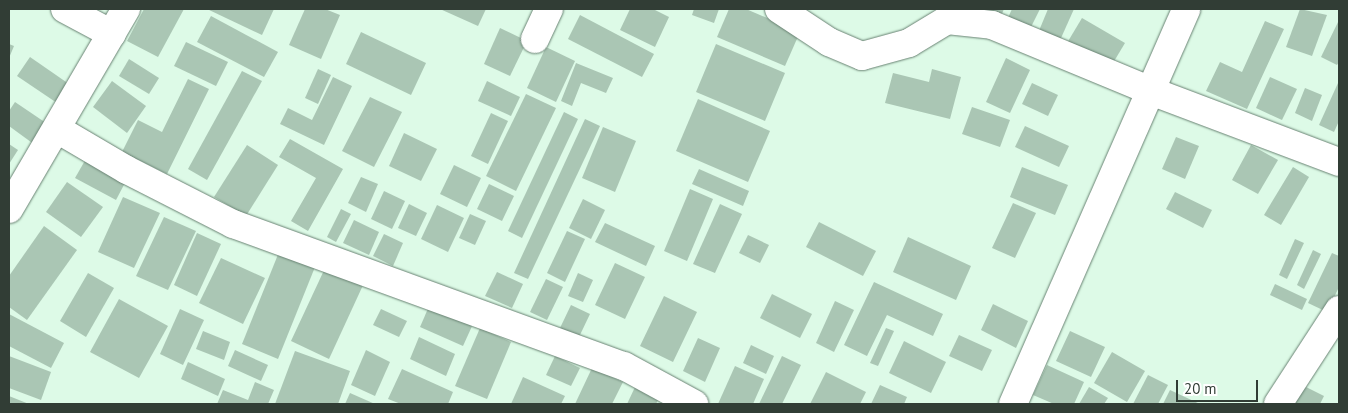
<!DOCTYPE html>
<style>
body{margin:0}
#map{position:relative;width:1348px;height:413px;overflow:hidden;background:#ddfae7;font-family:"PT Sans",sans-serif}
div>[style]{position:absolute}
.building>*{inset:0;background:#aac6b4}
.roads{filter:drop-shadow(0 0 1px #688272) drop-shadow(0 0 1px #688272)}
.minor>*{height:28px;margin:-14px;padding:0 14px;transform-origin:14px;border-radius:14px;background:#fff}
span{translate:-50% -50%;white-space:nowrap;text-align:center;line-height:1.15;-webkit-text-stroke:5px #fff;paint-order:stroke}
.frame{position:absolute;inset:0;border:10px solid #313d35;pointer-events:none}
.scale{position:absolute;left:1176px;top:380px;width:82px;height:22px;box-sizing:border-box;border:2px solid #313d35;border-top:0;padding-left:6px;font-size:15px;line-height:18px;white-space:nowrap;color:#313d35;-webkit-text-stroke:4px #fff;paint-order:stroke}
</style>
<div id="map">
<div class="building">
<i style="clip-path:polygon(144px 9px,184px 9px,158px 57px,127px 41px)"></i>
<i style="clip-path:polygon(207px 9px,274px 9px,262px 35px)"></i>
<i style="clip-path:polygon(305px 9px,325px 9px,340px 15px,321px 59px,289px 45px)"></i>
<i style="clip-path:polygon(440px 9px,486px 9px,478px 26px)"></i>
<i style="clip-path:polygon(630px 9px,653px 9px,669px 17px,655px 47px,620px 30px)"></i>
<i style="clip-path:polygon(694px 9px,719px 9px,714px 23px,692px 15px)"></i>
<i style="clip-path:polygon(729px 9px,746px 9px,800px 32px,785px 66px,717px 37px)"></i>
<i style="clip-path:polygon(979px 9px,1004px 9px,1000px 18px)"></i>
<i style="clip-path:polygon(1012px 9px,1040px 9px,1029px 31px,1007px 20px)"></i>
<i style="clip-path:polygon(1048px 9px,1074px 9px,1057px 47px,1036px 38px)"></i>
<i style="clip-path:polygon(1300px 9px,1327px 15px,1312px 56px,1286px 47px)"></i>
<i style="clip-path:polygon(580px 15px,654px 54px,642px 77px,568px 39px)"></i>
<i style="clip-path:polygon(211px 16px,278px 52px,264px 77px,197px 42px)"></i>
<i style="clip-path:polygon(1082px 18px,1125px 43px,1110px 68px,1067px 43px)"></i>
<i style="clip-path:polygon(1339px 20px,1339px 62px,1337px 65px,1321px 57px)"></i>
<i style="clip-path:polygon(1265px 21px,1284px 29px,1247px 109px,1206px 91px,1220px 62px,1242px 72px)"></i>
<i style="clip-path:polygon(500px 28px,527px 41px,510px 76px,484px 64px)"></i>
<i style="clip-path:polygon(361px 32px,426px 63px,411px 95px,346px 64px)"></i>
<i style="clip-path:polygon(186px 42px,228px 62px,216px 86px,174px 66px)"></i>
<i style="clip-path:polygon(9px 44px,14px 46px,9px 58px)"></i>
<i style="clip-path:polygon(716px 44px,785px 73px,765px 121px,696px 92px)"></i>
<i style="clip-path:polygon(546px 47px,575px 61px,556px 102px,527px 88px)"></i>
<i style="clip-path:polygon(30px 57px,69px 84px,57px 103px,17px 76px)"></i>
<i style="clip-path:polygon(1006px 58px,1030px 70px,1010px 113px,986px 102px)"></i>
<i style="clip-path:polygon(129px 59px,159px 78px,149px 94px,119px 76px)"></i>
<i style="clip-path:polygon(576px 63px,613px 78px,606px 93px,581px 83px,572px 106px,561px 101px)"></i>
<i style="clip-path:polygon(318px 69px,331px 75px,318px 104px,305px 98px)"></i>
<i style="clip-path:polygon(932px 69px,961px 77px,950px 119px,885px 103px,893px 73px,929px 82px)"></i>
<i style="clip-path:polygon(242px 71px,262px 81px,207px 180px,188px 169px)"></i>
<i style="clip-path:polygon(333px 77px,352px 86px,324px 145px,280px 124px,288px 108px,312px 120px)"></i>
<i style="clip-path:polygon(1270px 77px,1297px 89px,1282px 120px,1256px 108px)"></i>
<i style="clip-path:polygon(188px 79px,209px 89px,167px 174px,122px 152px,138px 120px,162px 132px)"></i>
<i style="clip-path:polygon(112px 81px,146px 106px,127px 133px,93px 107px)"></i>
<i style="clip-path:polygon(487px 81px,520px 97px,511px 116px,478px 101px)"></i>
<i style="clip-path:polygon(1032px 83px,1058px 95px,1048px 116px,1022px 104px)"></i>
<i style="clip-path:polygon(1338px 83px,1339px 121px,1334px 132px,1319px 125px)"></i>
<i style="clip-path:polygon(1305px 88px,1322px 95px,1312px 121px,1295px 113px)"></i>
<i style="clip-path:polygon(526px 94px,556px 108px,516px 191px,486px 176px)"></i>
<i style="clip-path:polygon(370px 97px,402px 112px,374px 167px,342px 151px)"></i>
<i style="clip-path:polygon(698px 99px,770px 131px,748px 182px,676px 151px)"></i>
<i style="clip-path:polygon(15px 102px,49px 125px,35px 145px,9px 126px,9px 111px)"></i>
<i style="clip-path:polygon(972px 107px,1010px 120px,1000px 147px,962px 134px)"></i>
<i style="clip-path:polygon(564px 112px,578px 119px,522px 238px,508px 231px)"></i>
<i style="clip-path:polygon(491px 113px,508px 121px,488px 164px,471px 156px)"></i>
<i style="clip-path:polygon(585px 119px,600px 126px,528px 279px,514px 273px)"></i>
<i style="clip-path:polygon(1025px 126px,1069px 146px,1059px 167px,1015px 147px)"></i>
<i style="clip-path:polygon(603px 127px,636px 141px,615px 192px,582px 178px)"></i>
<i style="clip-path:polygon(404px 133px,437px 149px,421px 181px,389px 166px)"></i>
<i style="clip-path:polygon(1176px 137px,1199px 146px,1185px 179px,1162px 169px)"></i>
<i style="clip-path:polygon(290px 139px,343px 169px,308px 231px,291px 221px,316px 178px,279px 157px)"></i>
<i style="clip-path:polygon(9px 144px,18px 150px,9px 164px)"></i>
<i style="clip-path:polygon(247px 145px,278px 165px,246px 216px,214px 197px)"></i>
<i style="clip-path:polygon(1251px 145px,1278px 160px,1258px 194px,1232px 180px)"></i>
<i style="clip-path:polygon(87px 157px,127px 179px,116px 200px,75px 178px)"></i>
<i style="clip-path:polygon(454px 165px,481px 178px,467px 207px,440px 194px)"></i>
<i style="clip-path:polygon(1022px 167px,1068px 185px,1055px 215px,1010px 197px)"></i>
<i style="clip-path:polygon(1293px 167px,1309px 177px,1281px 225px,1264px 215px)"></i>
<i style="clip-path:polygon(699px 169px,749px 191px,743px 206px,692px 184px)"></i>
<i style="clip-path:polygon(361px 177px,378px 184px,366px 212px,348px 203px)"></i>
<i style="clip-path:polygon(67px 182px,103px 207px,81px 237px,46px 212px)"></i>
<i style="clip-path:polygon(489px 184px,514px 196px,502px 221px,477px 209px)"></i>
<i style="clip-path:polygon(690px 189px,713px 199px,687px 261px,664px 251px)"></i>
<i style="clip-path:polygon(384px 191px,405px 201px,392px 229px,371px 219px)"></i>
<i style="clip-path:polygon(1175px 192px,1212px 210px,1203px 228px,1166px 209px)"></i>
<i style="clip-path:polygon(123px 197px,160px 213px,134px 268px,98px 252px)"></i>
<i style="clip-path:polygon(583px 199px,605px 210px,591px 239px,569px 228px)"></i>
<i style="clip-path:polygon(1013px 203px,1036px 213px,1015px 258px,992px 248px)"></i>
<i style="clip-path:polygon(409px 204px,427px 213px,416px 236px,398px 228px)"></i>
<i style="clip-path:polygon(720px 204px,742px 214px,715px 273px,693px 264px)"></i>
<i style="clip-path:polygon(437px 205px,464px 218px,448px 252px,421px 239px)"></i>
<i style="clip-path:polygon(341px 209px,351px 214px,336px 242px,327px 237px)"></i>
<i style="clip-path:polygon(470px 214px,486px 221px,475px 245px,459px 238px)"></i>
<i style="clip-path:polygon(164px 217px,196px 231px,168px 290px,136px 276px)"></i>
<i style="clip-path:polygon(354px 220px,379px 232px,369px 255px,343px 243px)"></i>
<i style="clip-path:polygon(819px 222px,876px 251px,863px 276px,806px 247px)"></i>
<i style="clip-path:polygon(605px 223px,655px 246px,646px 266px,595px 242px)"></i>
<i style="clip-path:polygon(44px 226px,77px 250px,27px 320px,9px 307px,9px 276px)"></i>
<i style="clip-path:polygon(567px 231px,585px 239px,565px 282px,547px 273px)"></i>
<i style="clip-path:polygon(197px 233px,221px 244px,197px 296px,174px 285px)"></i>
<i style="clip-path:polygon(384px 234px,403px 243px,393px 266px,373px 256px)"></i>
<i style="clip-path:polygon(748px 235px,769px 245px,760px 263px,739px 253px)"></i>
<i style="clip-path:polygon(908px 237px,971px 266px,956px 300px,893px 272px)"></i>
<i style="clip-path:polygon(1295px 239px,1304px 243px,1287px 279px,1279px 275px)"></i>
<i style="clip-path:polygon(1313px 250px,1321px 254px,1304px 289px,1297px 285px)"></i>
<i style="clip-path:polygon(279px 252px,315px 267px,278px 359px,242px 344px)"></i>
<i style="clip-path:polygon(1332px 253px,1339px 256px,1339px 287px,1327px 312px,1308px 303px)"></i>
<i style="clip-path:polygon(221px 258px,265px 278px,243px 324px,199px 303px)"></i>
<i style="clip-path:polygon(615px 263px,645px 277px,625px 319px,595px 305px)"></i>
<i style="clip-path:polygon(326px 266px,364px 283px,329px 359px,291px 341px)"></i>
<i style="clip-path:polygon(497px 272px,523px 284px,512px 308px,485px 296px)"></i>
<i style="clip-path:polygon(88px 273px,114px 288px,86px 337px,60px 321px)"></i>
<i style="clip-path:polygon(578px 273px,593px 280px,583px 302px,568px 296px)"></i>
<i style="clip-path:polygon(546px 279px,563px 287px,547px 320px,530px 312px)"></i>
<i style="clip-path:polygon(874px 282px,943px 314px,933px 336px,887px 315px,867px 356px,844px 345px)"></i>
<i style="clip-path:polygon(1275px 284px,1307px 299px,1302px 310px,1270px 295px)"></i>
<i style="clip-path:polygon(772px 294px,812px 314px,800px 338px,760px 318px)"></i>
<i style="clip-path:polygon(664px 296px,697px 312px,673px 362px,640px 346px)"></i>
<i style="clip-path:polygon(119px 299px,168px 326px,139px 378px,90px 352px)"></i>
<i style="clip-path:polygon(835px 301px,854px 310px,834px 352px,816px 343px)"></i>
<i style="clip-path:polygon(430px 304px,473px 324px,463px 346px,420px 327px)"></i>
<i style="clip-path:polygon(993px 304px,1028px 321px,1016px 348px,981px 330px)"></i>
<i style="clip-path:polygon(571px 305px,590px 314px,579px 337px,560px 328px)"></i>
<i style="clip-path:polygon(180px 309px,204px 320px,183px 365px,160px 354px)"></i>
<i style="clip-path:polygon(381px 309px,407px 321px,399px 337px,373px 325px)"></i>
<i style="clip-path:polygon(9px 314px,64px 343px,51px 368px,9px 346px)"></i>
<i style="clip-path:polygon(480px 328px,511px 342px,487px 399px,455px 386px)"></i>
<i style="clip-path:polygon(886px 328px,894px 331px,878px 366px,870px 363px)"></i>
<i style="clip-path:polygon(203px 331px,230px 342px,224px 360px,196px 349px)"></i>
<i style="clip-path:polygon(1070px 331px,1105px 347px,1091px 377px,1056px 361px)"></i>
<i style="clip-path:polygon(959px 335px,992px 350px,982px 371px,949px 356px)"></i>
<i style="clip-path:polygon(419px 337px,455px 354px,446px 376px,410px 359px)"></i>
<i style="clip-path:polygon(698px 338px,720px 348px,705px 382px,683px 371px)"></i>
<i style="clip-path:polygon(904px 341px,946px 362px,931px 393px,889px 373px)"></i>
<i style="clip-path:polygon(751px 345px,774px 356px,766px 374px,743px 363px)"></i>
<i style="clip-path:polygon(235px 350px,268px 365px,261px 381px,228px 366px)"></i>
<i style="clip-path:polygon(366px 350px,390px 362px,375px 396px,351px 385px)"></i>
<i style="clip-path:polygon(295px 351px,350px 371px,338px 404px,275px 404px)"></i>
<i style="clip-path:polygon(1112px 352px,1145px 371px,1127px 402px,1094px 383px)"></i>
<i style="clip-path:polygon(9px 356px,51px 372px,41px 400px,9px 388px)"></i>
<i style="clip-path:polygon(555px 356px,580px 368px,571px 386px,546px 375px)"></i>
<i style="clip-path:polygon(782px 356px,801px 365px,782px 404px,759px 404px)"></i>
<i style="clip-path:polygon(188px 362px,225px 379px,218px 396px,181px 379px)"></i>
<i style="clip-path:polygon(1047px 365px,1084px 382px,1074px 404px,1054px 404px,1033px 395px)"></i>
<i style="clip-path:polygon(735px 366px,764px 379px,753px 404px,718px 404px)"></i>
<i style="clip-path:polygon(592px 368px,623px 382px,612px 404px,575px 404px)"></i>
<i style="clip-path:polygon(402px 369px,453px 392px,448px 404px,401px 404px,388px 399px)"></i>
<i style="clip-path:polygon(826px 372px,866px 392px,860px 404px,810px 404px)"></i>
<i style="clip-path:polygon(1148px 375px,1168px 385px,1158px 404px,1133px 404px)"></i>
<i style="clip-path:polygon(523px 377px,565px 396px,561px 404px,511px 404px)"></i>
<i style="clip-path:polygon(255px 382px,274px 390px,268px 404px,217px 404px,223px 390px,248px 400px)"></i>
<i style="clip-path:polygon(1298px 383px,1324px 396px,1320px 404px,1289px 404px)"></i>
<i style="clip-path:polygon(636px 385px,660px 396px,656px 404px,627px 404px)"></i>
<i style="clip-path:polygon(880px 385px,907px 397px,904px 404px,871px 404px)"></i>
<i style="clip-path:polygon(1089px 387px,1108px 398px,1104px 404px,1079px 404px)"></i>
<i style="clip-path:polygon(1170px 390px,1200px 404px,1163px 404px)"></i>
<i style="clip-path:polygon(350px 393px,375px 404px,345px 404px)"></i>
<i style="clip-path:polygon(9px 396px,29px 404px,9px 404px)"></i>
</div>
<div class="roads">
<div class="minor">
<i style="left:65px;top:9px;width:53px;rotate:28deg"></i>
<i style="left:779px;top:9px;width:60px;rotate:33.4deg"></i>
<i style="left:829px;top:42px;width:36px;rotate:23deg"></i>
<i style="left:862px;top:56px;width:49px;rotate:-15.5deg"></i>
<i style="left:909px;top:43px;width:44px;rotate:-31.2deg"></i>
<i style="left:947px;top:20px;width:45px;rotate:6.3deg"></i>
<i style="left:992px;top:25px;width:172px;rotate:22.5deg"></i>
<i style="left:1151px;top:91px;width:201px;rotate:20.7deg"></i>
<i style="left:535px;top:39px;width:33px;rotate:-65deg"></i>
<i style="left:57px;top:129px;width:81px;rotate:30.4deg"></i>
<i style="left:127px;top:170px;width:119px;rotate:27deg"></i>
<i style="left:233px;top:224px;width:416px;rotate:20deg"></i>
<i style="left:624px;top:366px;width:80px;rotate:28.5deg"></i>
<i style="left:9px;top:209px;width:232px;rotate:-59.7deg"></i>
<i style="left:1013px;top:404px;width:431px;rotate:-66.3deg"></i>
<i style="left:1278px;top:404px;width:112px;rotate:-57deg"></i>
</div>
</div>
<div class="frame"></div>
<div class="scale">20 m</div>
</div>
